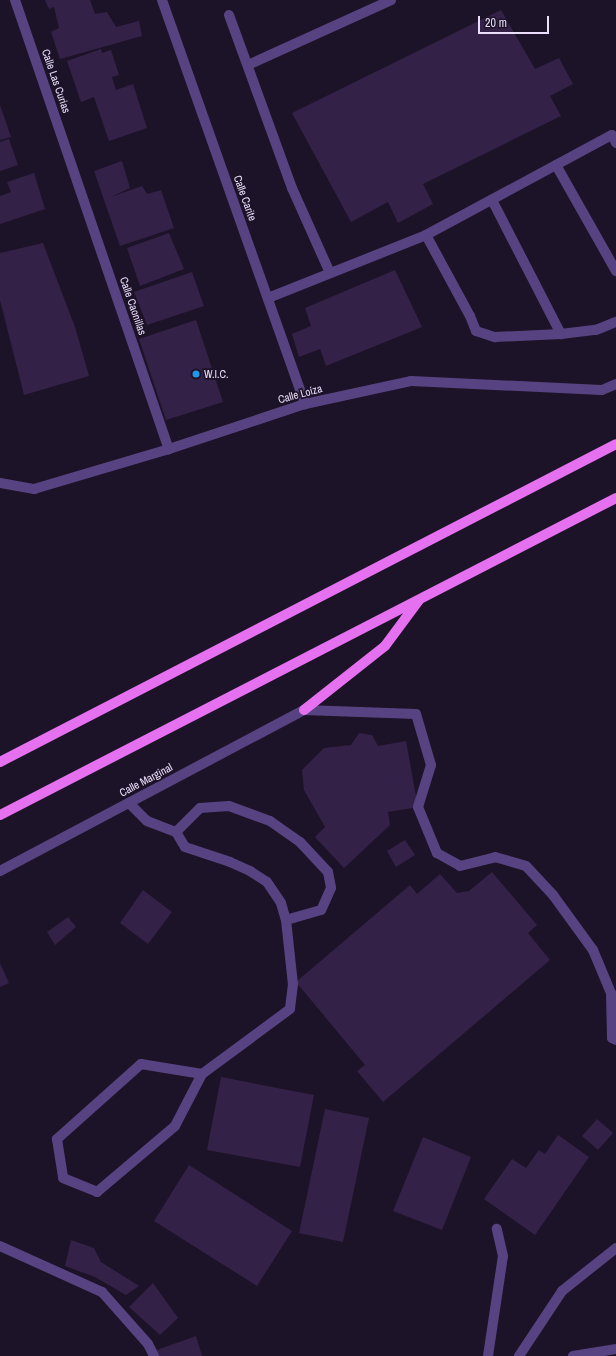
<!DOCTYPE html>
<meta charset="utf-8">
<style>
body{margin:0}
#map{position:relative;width:616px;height:1356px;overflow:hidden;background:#1d1328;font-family:"Archivo Narrow",sans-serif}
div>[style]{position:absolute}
.building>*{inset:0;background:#342147}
.minor>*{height:10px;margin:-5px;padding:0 5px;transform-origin:5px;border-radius:5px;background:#584382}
.major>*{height:10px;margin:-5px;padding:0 5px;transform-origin:5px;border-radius:5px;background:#e671f0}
.dots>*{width:11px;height:11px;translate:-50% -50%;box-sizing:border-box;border:2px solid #1d1328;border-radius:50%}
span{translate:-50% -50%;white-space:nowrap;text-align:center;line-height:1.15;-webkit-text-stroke:3.5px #1d1328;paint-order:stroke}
.street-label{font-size:11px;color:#eadefb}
.poi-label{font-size:11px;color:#eadefb}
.left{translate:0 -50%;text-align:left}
.scale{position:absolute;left:478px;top:16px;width:71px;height:18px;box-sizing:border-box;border:2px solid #eadefb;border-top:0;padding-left:5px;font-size:12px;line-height:14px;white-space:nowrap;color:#eadefb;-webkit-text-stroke:3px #1d1328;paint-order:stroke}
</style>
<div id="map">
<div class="building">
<i style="clip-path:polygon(45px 0,90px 0,95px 14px,107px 12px,116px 27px,139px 21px,142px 36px,60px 59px,51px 32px,59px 28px,54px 7px,49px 9px)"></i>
<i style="clip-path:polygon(501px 10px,535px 69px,559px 58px,573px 84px,550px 96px,561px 116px,423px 184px,433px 204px,398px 223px,388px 202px,351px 222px,292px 113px)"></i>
<i style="clip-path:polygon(101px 49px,102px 53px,111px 50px,119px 75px,112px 77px,116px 90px,133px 84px,147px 128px,109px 141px,94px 97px,81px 102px,67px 61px)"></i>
<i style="clip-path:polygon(0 105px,11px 137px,0 140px)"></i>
<i style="clip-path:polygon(9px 139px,18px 165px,0 171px,0 142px)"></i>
<i style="clip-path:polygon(122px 161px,130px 188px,111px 197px,142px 186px,147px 194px,161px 190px,174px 228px,120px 246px,94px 171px)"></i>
<i style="clip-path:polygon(34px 173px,45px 209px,0 224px,0 196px,11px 192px,7px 182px)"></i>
<i style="clip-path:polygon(169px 233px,184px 269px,140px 286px,127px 248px)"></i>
<i style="clip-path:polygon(43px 243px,75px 327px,89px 376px,24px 395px,0 300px,0 253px)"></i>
<i style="clip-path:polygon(395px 270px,422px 327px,326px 366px,320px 349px,299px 357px,292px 334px,311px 326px,305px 308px)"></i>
<i style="clip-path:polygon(192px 272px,204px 306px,147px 325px,134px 292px)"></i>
<i style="clip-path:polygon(196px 320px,223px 402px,166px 420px,139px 339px)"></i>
<i style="clip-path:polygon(359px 733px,372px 735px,378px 746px,406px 741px,418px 807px,388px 812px,390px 825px,344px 868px,315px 837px,325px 827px,304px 790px,302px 770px,324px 748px,351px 745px)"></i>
<i style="clip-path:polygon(405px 840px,415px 855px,396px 867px,387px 851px)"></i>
<i style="clip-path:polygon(492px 872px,537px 925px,528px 933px,550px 960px,383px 1102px,357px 1071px,365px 1065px,296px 982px,410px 885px,417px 894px,440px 874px,457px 893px,469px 891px)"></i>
<i style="clip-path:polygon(143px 890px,172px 912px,148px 944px,120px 923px)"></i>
<i style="clip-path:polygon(68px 917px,76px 927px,55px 945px,47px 932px)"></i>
<i style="clip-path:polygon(0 963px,9px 983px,0 987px)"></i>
<i style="clip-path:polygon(221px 1077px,314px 1095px,300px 1167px,207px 1150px)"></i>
<i style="clip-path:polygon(325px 1109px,369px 1118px,343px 1242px,299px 1233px)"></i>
<i style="clip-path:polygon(597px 1119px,613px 1133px,598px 1150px,582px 1136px)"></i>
<i style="clip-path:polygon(558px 1135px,589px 1157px,535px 1235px,484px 1199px,512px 1159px,526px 1168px,539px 1150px,545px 1154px)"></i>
<i style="clip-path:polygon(423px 1137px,471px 1157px,442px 1230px,393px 1211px)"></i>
<i style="clip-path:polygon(189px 1165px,292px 1231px,257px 1286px,154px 1221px)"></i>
<i style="clip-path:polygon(71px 1240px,94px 1248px,101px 1262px,139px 1286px,126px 1295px,95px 1277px,65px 1266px)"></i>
<i style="clip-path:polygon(153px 1283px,178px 1318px,160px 1335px,129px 1307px)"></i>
<i style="clip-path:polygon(196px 1336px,202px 1356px,159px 1356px,157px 1350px)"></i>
</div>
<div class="minor">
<i style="left:15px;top:0;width:475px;rotate:71.1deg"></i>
<i style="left:162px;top:0;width:429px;rotate:70.5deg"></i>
<i style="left:229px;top:15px;width:184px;rotate:70deg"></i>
<i style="left:292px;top:188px;width:93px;rotate:65.9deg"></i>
<i style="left:248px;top:65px;width:157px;rotate:-24.4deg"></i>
<i style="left:556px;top:165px;width:122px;rotate:60.5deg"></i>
<i style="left:492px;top:200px;width:151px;rotate:62.8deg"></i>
<i style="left:426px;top:235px;width:92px;rotate:61.5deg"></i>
<i style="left:470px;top:316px;width:16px;rotate:68deg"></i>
<i style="left:476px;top:331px;width:20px;rotate:18deg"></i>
<i style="left:495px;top:337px;width:66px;rotate:-2.6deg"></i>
<i style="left:561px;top:334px;width:35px;rotate:-7deg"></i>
<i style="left:596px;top:330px;width:22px;rotate:-22deg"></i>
<i style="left:268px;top:298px;width:170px;rotate:-21.7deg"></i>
<i style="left:426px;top:235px;width:211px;rotate:-28.3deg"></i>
<i style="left:612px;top:135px;width:9px;rotate:63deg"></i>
<i style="left:0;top:483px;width:35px;rotate:10deg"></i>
<i style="left:34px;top:489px;width:141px;rotate:-16.5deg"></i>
<i style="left:169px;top:449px;width:143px;rotate:-18.3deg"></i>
<i style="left:305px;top:404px;width:108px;rotate:-12.2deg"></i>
<i style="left:411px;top:381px;width:191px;rotate:2.7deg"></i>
<i style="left:602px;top:390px;width:15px;rotate:-23deg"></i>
<i style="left:129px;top:803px;width:25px;rotate:45deg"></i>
<i style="left:147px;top:821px;width:31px;rotate:21deg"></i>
<i style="left:176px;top:832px;width:17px;rotate:59deg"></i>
<i style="left:185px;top:847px;width:47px;rotate:18.4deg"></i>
<i style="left:230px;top:862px;width:22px;rotate:24deg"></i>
<i style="left:250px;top:871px;width:20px;rotate:33deg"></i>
<i style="left:267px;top:882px;width:25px;rotate:56deg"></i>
<i style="left:281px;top:903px;width:18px;rotate:74deg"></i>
<i style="left:286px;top:920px;width:64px;rotate:83.8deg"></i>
<i style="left:293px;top:984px;width:25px;rotate:97deg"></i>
<i style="left:290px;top:1009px;width:109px;rotate:143.5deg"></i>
<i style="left:202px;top:1074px;width:62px;rotate:-170.7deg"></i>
<i style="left:141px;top:1064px;width:113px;rotate:138.2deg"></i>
<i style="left:57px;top:1139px;width:39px;rotate:81deg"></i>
<i style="left:63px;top:1178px;width:37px;rotate:22deg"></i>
<i style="left:97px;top:1192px;width:102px;rotate:-40.2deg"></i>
<i style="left:175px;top:1126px;width:59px;rotate:-62.6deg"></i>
<i style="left:176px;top:832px;width:34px;rotate:-45deg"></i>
<i style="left:200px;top:808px;width:29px;rotate:-4deg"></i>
<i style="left:229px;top:806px;width:44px;rotate:20.1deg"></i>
<i style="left:270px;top:821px;width:37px;rotate:35deg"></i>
<i style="left:300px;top:842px;width:41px;rotate:47deg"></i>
<i style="left:328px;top:872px;width:16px;rotate:79deg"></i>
<i style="left:331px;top:888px;width:24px;rotate:114deg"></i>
<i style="left:321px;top:910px;width:36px;rotate:164deg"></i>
<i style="left:0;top:871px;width:344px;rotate:-27.9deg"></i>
<i style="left:304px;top:710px;width:112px;rotate:2deg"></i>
<i style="left:416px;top:714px;width:53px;rotate:73.6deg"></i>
<i style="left:431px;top:765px;width:44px;rotate:107.2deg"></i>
<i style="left:418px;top:807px;width:50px;rotate:67.6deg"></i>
<i style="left:437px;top:853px;width:26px;rotate:29deg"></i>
<i style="left:460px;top:866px;width:36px;rotate:-14deg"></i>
<i style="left:495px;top:857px;width:32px;rotate:16deg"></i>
<i style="left:526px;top:866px;width:40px;rotate:47deg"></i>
<i style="left:553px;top:895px;width:68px;rotate:54deg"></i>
<i style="left:593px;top:950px;width:47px;rotate:67.3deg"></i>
<i style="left:611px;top:993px;width:45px;rotate:88.7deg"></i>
<i style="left:612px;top:1038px;width:4px;rotate:27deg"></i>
<i style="left:0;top:1246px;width:112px;rotate:24.3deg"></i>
<i style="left:102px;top:1292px;width:69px;rotate:48.5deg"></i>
<i style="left:148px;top:1344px;width:13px;rotate:63deg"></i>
<i style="left:488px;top:1356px;width:101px;rotate:-81.5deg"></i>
<i style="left:503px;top:1256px;width:28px;rotate:-103deg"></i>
<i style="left:519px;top:1356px;width:78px;rotate:-56.5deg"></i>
<i style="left:562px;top:1291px;width:69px;rotate:-38.5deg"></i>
<i style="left:573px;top:1356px;width:44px;rotate:-9.2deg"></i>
</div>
<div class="major">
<i style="left:304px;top:710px;width:103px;rotate:-38.3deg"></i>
<i style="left:385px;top:646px;width:57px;rotate:-53.5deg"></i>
<i style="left:0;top:762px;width:693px;rotate:-27.3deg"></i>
<i style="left:0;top:815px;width:693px;rotate:-27.23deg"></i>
</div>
<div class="dots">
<i style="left:196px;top:374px;background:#1e98e7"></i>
</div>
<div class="street-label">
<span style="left:56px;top:81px;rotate:71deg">Calle Las Curias</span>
<span style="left:245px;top:198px;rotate:70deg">Calle Carite</span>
<span style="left:133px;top:306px;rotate:71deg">Calle Caonillas</span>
<span style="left:300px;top:394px;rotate:-15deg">Calle Loíza</span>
<span style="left:146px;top:780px;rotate:-28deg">Calle Marginal</span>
</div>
<div class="poi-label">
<span class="left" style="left:204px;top:374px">W.I.C.</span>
</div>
<div class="scale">20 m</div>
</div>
